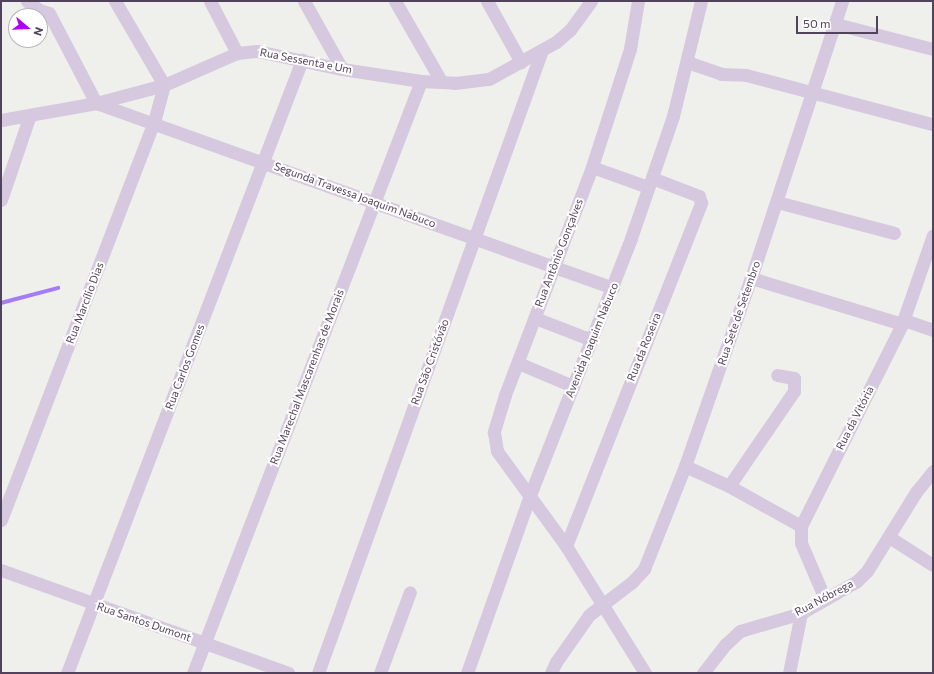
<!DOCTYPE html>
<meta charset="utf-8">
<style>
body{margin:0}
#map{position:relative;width:934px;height:674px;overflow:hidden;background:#eff0ec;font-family:Commissioner,sans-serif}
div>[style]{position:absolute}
.stream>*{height:3.5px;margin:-1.75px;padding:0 1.75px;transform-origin:1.75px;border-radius:1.75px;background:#a67bf6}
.street>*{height:13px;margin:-6.5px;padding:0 6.5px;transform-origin:6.5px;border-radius:6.5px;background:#d6c9df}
span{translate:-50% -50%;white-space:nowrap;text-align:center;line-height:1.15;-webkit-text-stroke:4px #fff;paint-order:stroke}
.street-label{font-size:11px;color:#52435c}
.frame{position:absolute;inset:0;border:2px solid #52435c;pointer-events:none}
.north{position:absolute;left:8px;top:8px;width:40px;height:40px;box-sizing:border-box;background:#fff;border:1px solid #bab4be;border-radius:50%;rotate:109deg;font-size:11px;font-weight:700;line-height:16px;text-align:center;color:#52435c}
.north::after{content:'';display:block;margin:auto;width:14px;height:18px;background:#ac03f3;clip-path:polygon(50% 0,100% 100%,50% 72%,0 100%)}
.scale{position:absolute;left:796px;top:16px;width:82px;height:18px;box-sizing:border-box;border:2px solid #52435c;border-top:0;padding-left:5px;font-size:12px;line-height:14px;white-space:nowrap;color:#52435c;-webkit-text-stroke:3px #fff;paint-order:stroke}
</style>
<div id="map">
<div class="stream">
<i style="left:1px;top:303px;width:59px;rotate:-14.7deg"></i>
</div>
<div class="street">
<i style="left:27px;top:1px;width:15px;rotate:37deg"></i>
<i style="left:39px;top:10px;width:10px;rotate:17deg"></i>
<i style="left:49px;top:13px;width:102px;rotate:62.4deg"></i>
<i style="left:115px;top:1px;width:97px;rotate:59.7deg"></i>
<i style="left:210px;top:1px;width:59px;rotate:62.6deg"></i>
<i style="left:304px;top:1px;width:78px;rotate:60.8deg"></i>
<i style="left:395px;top:1px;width:92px;rotate:60.1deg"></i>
<i style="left:487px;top:1px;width:70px;rotate:60.9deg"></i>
<i style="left:638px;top:1px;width:49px;rotate:99.5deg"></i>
<i style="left:630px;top:49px;width:124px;rotate:107.9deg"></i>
<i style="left:592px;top:167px;width:244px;rotate:110.9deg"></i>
<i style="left:505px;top:395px;width:39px;rotate:107deg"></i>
<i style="left:494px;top:432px;width:19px;rotate:81deg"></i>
<i style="left:497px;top:451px;width:117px;rotate:54deg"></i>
<i style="left:566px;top:546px;width:150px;rotate:58.1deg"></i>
<i style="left:836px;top:24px;width:100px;rotate:14.5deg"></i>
<i style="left:687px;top:62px;width:36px;rotate:19deg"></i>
<i style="left:721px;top:74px;width:25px;rotate:2deg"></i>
<i style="left:746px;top:75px;width:192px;rotate:14.8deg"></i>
<i style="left:96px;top:103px;width:549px;rotate:19.69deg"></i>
<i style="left:1px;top:120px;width:97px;rotate:-10.1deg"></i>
<i style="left:96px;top:103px;width:70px;rotate:-14.8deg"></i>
<i style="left:164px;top:85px;width:80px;rotate:-23.7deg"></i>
<i style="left:237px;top:53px;width:20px;rotate:-6deg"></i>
<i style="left:257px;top:51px;width:87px;rotate:12deg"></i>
<i style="left:342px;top:69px;width:80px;rotate:8.6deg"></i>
<i style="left:421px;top:81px;width:34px;rotate:3deg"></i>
<i style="left:455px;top:83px;width:34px;rotate:-7deg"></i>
<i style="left:489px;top:79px;width:77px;rotate:-28.9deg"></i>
<i style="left:556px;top:42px;width:18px;rotate:-41deg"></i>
<i style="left:570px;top:30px;width:36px;rotate:-54deg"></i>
<i style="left:592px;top:167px;width:59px;rotate:19.7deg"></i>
<i style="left:1px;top:200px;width:90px;rotate:-71.2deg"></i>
<i style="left:777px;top:202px;width:121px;rotate:14.8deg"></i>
<i style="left:751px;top:278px;width:158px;rotate:16.9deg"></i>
<i style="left:535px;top:318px;width:61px;rotate:21.1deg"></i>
<i style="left:904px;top:320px;width:31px;rotate:19deg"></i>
<i style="left:518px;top:363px;width:60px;rotate:22.7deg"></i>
<i style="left:685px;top:466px;width:48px;rotate:24.4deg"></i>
<i style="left:729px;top:486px;width:82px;rotate:29.1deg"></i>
<i style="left:729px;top:486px;width:115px;rotate:-55.6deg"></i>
<i style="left:794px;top:391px;width:13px;rotate:-90deg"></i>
<i style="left:794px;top:378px;width:17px;rotate:-170deg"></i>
<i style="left:1px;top:520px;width:426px;rotate:-69deg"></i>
<i style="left:154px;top:122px;width:38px;rotate:-75deg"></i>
<i style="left:889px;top:537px;width:52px;rotate:32.5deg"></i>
<i style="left:566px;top:546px;width:369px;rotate:-68.5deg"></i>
<i style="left:701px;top:203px;width:7px;rotate:-106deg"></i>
<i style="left:699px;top:196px;width:50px;rotate:-159deg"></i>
<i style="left:1px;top:570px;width:305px;rotate:19.7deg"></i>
<i style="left:825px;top:599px;width:61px;rotate:-113.2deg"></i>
<i style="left:801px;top:543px;width:17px;rotate:-90deg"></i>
<i style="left:801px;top:526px;width:226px;rotate:-63.4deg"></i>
<i style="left:902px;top:324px;width:94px;rotate:-70.8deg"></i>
<i style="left:67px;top:673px;width:657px;rotate:-69.03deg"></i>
<i style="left:193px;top:673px;width:634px;rotate:-68.94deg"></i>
<i style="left:318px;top:673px;width:662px;rotate:-70.22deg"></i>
<i style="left:380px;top:673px;width:86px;rotate:-69.7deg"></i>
<i style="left:467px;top:673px;width:189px;rotate:-70.5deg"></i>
<i style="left:530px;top:495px;width:276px;rotate:-68.5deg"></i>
<i style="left:631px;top:238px;width:129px;rotate:-71deg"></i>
<i style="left:673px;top:116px;width:118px;rotate:-76.3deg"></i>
<i style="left:551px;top:673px;width:12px;rotate:-66deg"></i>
<i style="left:556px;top:662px;width:57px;rotate:-54.9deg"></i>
<i style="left:589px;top:615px;width:54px;rotate:-37.5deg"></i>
<i style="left:632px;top:582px;width:18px;rotate:-47deg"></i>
<i style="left:644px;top:569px;width:111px;rotate:-68.3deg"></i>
<i style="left:685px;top:466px;width:199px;rotate:-70.7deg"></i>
<i style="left:751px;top:278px;width:292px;rotate:-71.8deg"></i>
<i style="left:703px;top:673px;width:37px;rotate:-52deg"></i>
<i style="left:726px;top:644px;width:19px;rotate:-43deg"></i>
<i style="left:740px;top:631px;width:64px;rotate:-16.4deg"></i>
<i style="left:801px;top:613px;width:64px;rotate:-29.7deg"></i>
<i style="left:857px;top:581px;width:14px;rotate:-45deg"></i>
<i style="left:867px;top:571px;width:93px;rotate:-58.2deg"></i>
<i style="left:916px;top:492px;width:27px;rotate:-51deg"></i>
<i style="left:789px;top:673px;width:61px;rotate:-78.7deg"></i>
</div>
<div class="street-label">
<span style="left:306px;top:61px;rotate:11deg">Rua Sessenta e Um</span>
<span style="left:355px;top:195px;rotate:20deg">Segunda Travessa Joaquim Nabuco</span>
<span style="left:559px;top:253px;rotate:-69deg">Rua Antônio Gonçalves</span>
<span style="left:85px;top:303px;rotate:-69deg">Rua Marcílio Dias</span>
<span style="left:739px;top:313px;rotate:-71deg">Rua Sete de Setembro</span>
<span style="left:592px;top:340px;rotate:-68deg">Avenida Joaquim Nabuco</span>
<span style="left:644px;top:347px;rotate:-68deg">Rua da Roseira</span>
<span style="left:430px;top:362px;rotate:-70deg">Rua São Cristóvão</span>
<span style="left:185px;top:367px;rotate:-69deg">Rua Carlos Gomes</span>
<span style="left:307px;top:377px;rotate:-69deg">Rua Marechal Mascarenhas de Morais</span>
<span style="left:855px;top:418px;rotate:-63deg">Rua da Vitória</span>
<span style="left:824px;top:598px;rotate:-28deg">Rua Nóbrega</span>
<span style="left:144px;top:622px;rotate:19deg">Rua Santos Dumont</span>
</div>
<div class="frame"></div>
<div class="north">N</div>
<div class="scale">50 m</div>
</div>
